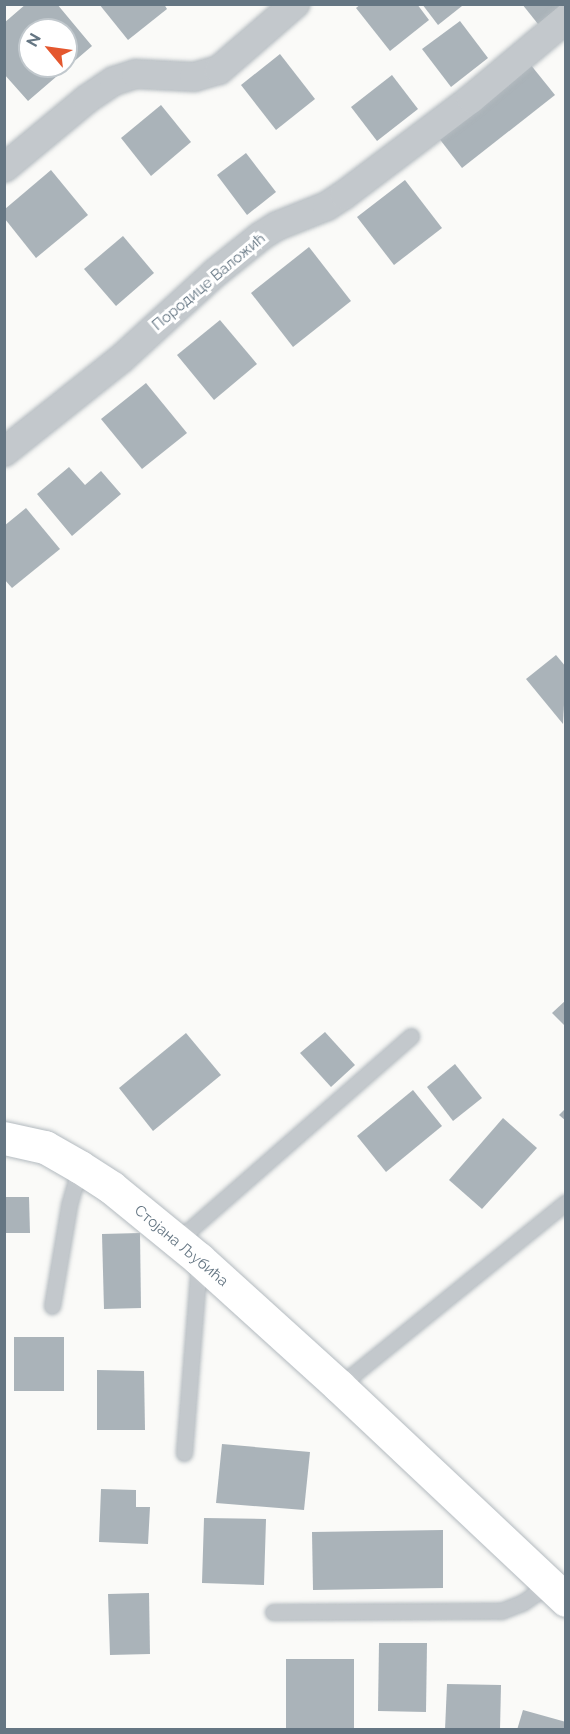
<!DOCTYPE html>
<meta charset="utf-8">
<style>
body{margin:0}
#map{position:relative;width:570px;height:1734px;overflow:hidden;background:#fafaf8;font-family:Raleway,sans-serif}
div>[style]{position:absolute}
.building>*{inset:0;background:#aab3b9}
.roads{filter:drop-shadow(0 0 2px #b3babf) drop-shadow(0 0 2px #b3babf)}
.lane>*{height:15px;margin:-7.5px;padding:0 7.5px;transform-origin:7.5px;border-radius:7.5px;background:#c3c8cc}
.street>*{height:28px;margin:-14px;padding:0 14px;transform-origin:14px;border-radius:14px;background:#c3c8cc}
.secondary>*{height:33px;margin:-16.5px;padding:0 16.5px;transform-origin:16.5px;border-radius:16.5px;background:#fff}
span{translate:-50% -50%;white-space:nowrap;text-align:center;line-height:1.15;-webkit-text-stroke:6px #fff;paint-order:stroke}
.street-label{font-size:15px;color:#657683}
.frame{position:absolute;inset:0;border:6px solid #657683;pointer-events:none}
.north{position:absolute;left:18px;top:18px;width:60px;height:60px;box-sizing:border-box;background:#fff;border:2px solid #c1c8cd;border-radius:50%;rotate:299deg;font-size:16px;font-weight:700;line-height:24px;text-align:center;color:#657683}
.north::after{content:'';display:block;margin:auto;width:21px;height:27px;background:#e4572e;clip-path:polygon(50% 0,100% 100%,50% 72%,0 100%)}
</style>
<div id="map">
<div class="building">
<i style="clip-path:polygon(evenodd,26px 4px,57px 4px,92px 46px,28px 101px,4px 74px,4px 23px,26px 4px,30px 30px,66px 30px,66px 66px,30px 66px,30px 30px)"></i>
<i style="clip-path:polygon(99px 4px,164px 4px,167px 9px,128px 40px)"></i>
<i style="clip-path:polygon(361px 4px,417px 4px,429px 20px,390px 51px,356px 8px)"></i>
<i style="clip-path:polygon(422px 4px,461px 4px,462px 6px,438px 25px)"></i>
<i style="clip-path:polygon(522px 4px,562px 4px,538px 24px)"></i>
<i style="clip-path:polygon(460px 21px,488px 58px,451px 87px,422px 49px)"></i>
<i style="clip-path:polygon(280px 54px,315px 99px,276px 130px,241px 85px)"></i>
<i style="clip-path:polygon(530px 64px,555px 95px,462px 168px,438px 137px)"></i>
<i style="clip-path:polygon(392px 75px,418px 109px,377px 141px,351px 107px)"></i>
<i style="clip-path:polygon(161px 105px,191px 142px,151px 176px,121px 138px)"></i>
<i style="clip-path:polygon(246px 153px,276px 192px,247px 215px,217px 175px)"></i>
<i style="clip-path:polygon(51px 170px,88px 215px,36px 258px,5px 219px,5px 209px)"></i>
<i style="clip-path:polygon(405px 180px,442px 228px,394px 265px,357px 217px)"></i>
<i style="clip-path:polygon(123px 236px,154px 273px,116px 306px,84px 269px)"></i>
<i style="clip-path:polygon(309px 247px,351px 301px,293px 347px,251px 293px)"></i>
<i style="clip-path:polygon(220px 320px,257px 364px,214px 400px,177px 355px)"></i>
<i style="clip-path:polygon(146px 383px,187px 433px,142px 469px,101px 419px)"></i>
<i style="clip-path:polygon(69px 467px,85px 485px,101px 471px,121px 494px,72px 536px,37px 494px)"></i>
<i style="clip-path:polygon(26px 508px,60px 549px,12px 588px,4px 579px,4px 526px)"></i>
<i style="clip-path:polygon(556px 655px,566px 667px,563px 724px,526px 679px)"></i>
<i style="clip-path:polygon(566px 1000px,566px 1027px,552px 1013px)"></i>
<i style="clip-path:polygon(325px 1032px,355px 1065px,331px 1087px,300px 1053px)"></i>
<i style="clip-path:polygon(186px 1033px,221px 1075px,153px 1131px,119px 1088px)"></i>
<i style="clip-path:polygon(455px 1064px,482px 1098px,453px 1121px,427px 1087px)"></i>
<i style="clip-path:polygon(413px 1090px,442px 1126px,386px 1172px,357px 1136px)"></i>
<i style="clip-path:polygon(566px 1108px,566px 1121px,559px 1115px)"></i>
<i style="clip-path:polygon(503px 1118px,537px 1148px,482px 1209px,449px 1180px)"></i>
<i style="clip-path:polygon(4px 1197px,29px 1197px,30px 1233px,5px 1233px)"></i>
<i style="clip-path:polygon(140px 1233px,141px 1308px,104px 1309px,102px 1234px)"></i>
<i style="clip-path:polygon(14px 1337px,64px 1337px,64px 1391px,14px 1391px)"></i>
<i style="clip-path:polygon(97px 1370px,144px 1371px,145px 1430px,97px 1430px)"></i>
<i style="clip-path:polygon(222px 1444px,310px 1452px,304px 1510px,216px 1503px)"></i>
<i style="clip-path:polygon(101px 1489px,136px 1490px,136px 1507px,150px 1507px,148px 1544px,99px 1542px)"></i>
<i style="clip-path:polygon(204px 1518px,266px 1519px,264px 1585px,202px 1583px)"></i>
<i style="clip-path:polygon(443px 1530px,443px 1588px,313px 1590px,312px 1532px)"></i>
<i style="clip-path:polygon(149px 1593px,150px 1654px,110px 1655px,108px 1594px)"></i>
<i style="clip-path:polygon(379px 1643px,427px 1643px,426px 1712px,378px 1711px)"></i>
<i style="clip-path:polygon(286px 1659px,354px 1659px,354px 1728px,286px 1728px)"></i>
<i style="clip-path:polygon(447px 1684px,501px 1685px,500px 1730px,445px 1730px)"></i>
<i style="clip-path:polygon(523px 1710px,566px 1722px,566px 1730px,517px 1730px)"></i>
</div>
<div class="roads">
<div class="lane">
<i style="left:177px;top:1241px;width:311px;rotate:-41.2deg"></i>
<i style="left:52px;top:1306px;width:102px;rotate:-80.4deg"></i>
<i style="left:69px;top:1205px;width:40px;rotate:-74deg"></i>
<i style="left:339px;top:1386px;width:292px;rotate:-39deg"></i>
<i style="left:184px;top:1453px;width:193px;rotate:-85.5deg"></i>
<i style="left:273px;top:1612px;width:228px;rotate:-0.3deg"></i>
<i style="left:501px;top:1611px;width:22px;rotate:-21deg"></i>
<i style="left:522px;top:1603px;width:33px;rotate:-35deg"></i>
</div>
<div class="street">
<i style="left:4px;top:168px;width:108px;rotate:-39.7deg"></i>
<i style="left:87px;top:99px;width:32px;rotate:-34deg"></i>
<i style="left:114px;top:81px;width:23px;rotate:-18deg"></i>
<i style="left:136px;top:74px;width:58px;rotate:3deg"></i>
<i style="left:194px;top:77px;width:26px;rotate:-16deg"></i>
<i style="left:219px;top:70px;width:101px;rotate:-41deg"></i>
<i style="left:4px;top:452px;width:149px;rotate:-38.5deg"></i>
<i style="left:121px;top:359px;width:127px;rotate:-42.5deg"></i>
<i style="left:215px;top:273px;width:59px;rotate:-38.8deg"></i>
<i style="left:261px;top:236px;width:19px;rotate:-32deg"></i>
<i style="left:277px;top:226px;width:54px;rotate:-21.8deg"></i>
<i style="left:327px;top:206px;width:20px;rotate:-33deg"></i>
<i style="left:344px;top:195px;width:159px;rotate:-37.1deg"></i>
<i style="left:471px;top:99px;width:124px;rotate:-40.1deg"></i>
</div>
<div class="secondary">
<i style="left:4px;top:1138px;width:42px;rotate:12.4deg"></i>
<i style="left:45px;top:1147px;width:40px;rotate:29.7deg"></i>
<i style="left:80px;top:1167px;width:38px;rotate:33deg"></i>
<i style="left:112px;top:1188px;width:112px;rotate:39.2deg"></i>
<i style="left:199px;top:1259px;width:189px;rotate:42.2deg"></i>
<i style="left:339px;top:1386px;width:312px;rotate:43.3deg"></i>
</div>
</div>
<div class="street-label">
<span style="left:209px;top:282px;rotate:-40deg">Породице Валожић</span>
<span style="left:181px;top:1246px;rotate:40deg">Стојана Љубића</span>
</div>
<div class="frame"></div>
<div class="north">N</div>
</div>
